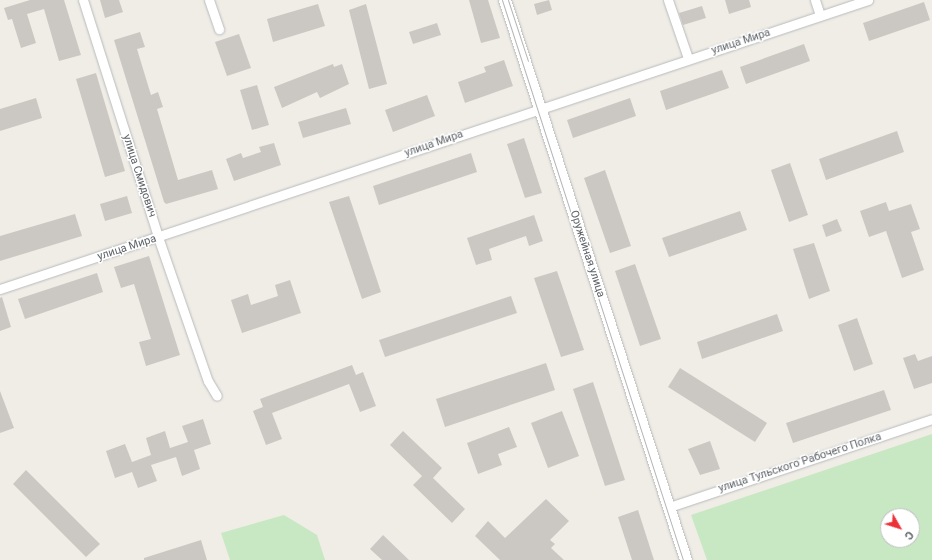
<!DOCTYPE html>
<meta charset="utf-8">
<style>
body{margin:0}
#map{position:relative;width:932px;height:560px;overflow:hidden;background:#f0ede6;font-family:Roboto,sans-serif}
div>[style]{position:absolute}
.green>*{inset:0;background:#c7e8c3}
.building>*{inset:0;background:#cbc8c3}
.roads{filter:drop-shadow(0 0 1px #b7babd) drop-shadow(0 0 1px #b7babd)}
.minor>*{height:9px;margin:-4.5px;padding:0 4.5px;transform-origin:4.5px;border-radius:4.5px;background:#fff}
.tertiary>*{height:12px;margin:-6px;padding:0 6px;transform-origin:6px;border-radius:6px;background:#fff}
.tram>*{height:1px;margin:-0.5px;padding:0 0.5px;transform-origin:0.5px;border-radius:0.5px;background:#b5b6b7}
span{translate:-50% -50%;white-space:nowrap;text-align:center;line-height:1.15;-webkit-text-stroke:3px #fff;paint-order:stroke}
.street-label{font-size:11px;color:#5e6367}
.north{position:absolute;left:880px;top:508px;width:40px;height:40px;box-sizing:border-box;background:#fff;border:1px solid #bfc1c2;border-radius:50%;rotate:129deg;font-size:11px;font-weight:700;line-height:16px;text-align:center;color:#5e6367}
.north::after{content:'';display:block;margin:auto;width:14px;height:18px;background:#ec3138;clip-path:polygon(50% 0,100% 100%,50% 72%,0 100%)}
</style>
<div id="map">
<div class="green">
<i style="clip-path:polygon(evenodd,932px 434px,932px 560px,707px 560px,691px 515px,932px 434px,888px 516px,912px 516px,912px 540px,888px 540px,888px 516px)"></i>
<i style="clip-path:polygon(284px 515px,317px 535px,325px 560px,230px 560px,221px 533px)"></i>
</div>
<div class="building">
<i style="clip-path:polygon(30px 0,64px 0,81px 55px,59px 61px,44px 9px,27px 14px,36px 43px,21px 48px,12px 19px,8px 20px,4px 8px)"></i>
<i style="clip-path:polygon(100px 0,119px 0,123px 12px,105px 18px)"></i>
<i style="clip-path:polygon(469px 0,488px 0,500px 38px,481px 43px)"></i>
<i style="clip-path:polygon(549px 0,552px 10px,537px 15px,534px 4px)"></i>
<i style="clip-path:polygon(725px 0,749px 0,751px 7px,729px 14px)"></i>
<i style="clip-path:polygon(924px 2px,930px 20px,869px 41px,863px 23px)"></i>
<i style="clip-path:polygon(318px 4px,325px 26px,273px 42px,267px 19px)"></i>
<i style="clip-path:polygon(366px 4px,387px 84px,369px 89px,349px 10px)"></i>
<i style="clip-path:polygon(702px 6px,706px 18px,683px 25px,679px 13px)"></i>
<i style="clip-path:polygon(437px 23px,441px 35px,413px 44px,409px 32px)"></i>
<i style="clip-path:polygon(140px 32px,145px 47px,137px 49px,151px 95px,158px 92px,163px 107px,157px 109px,178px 180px,212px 170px,218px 189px,166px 204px,164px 202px,114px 40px)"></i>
<i style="clip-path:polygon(239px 34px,251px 68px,227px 76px,215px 42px)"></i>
<i style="clip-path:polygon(804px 44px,810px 61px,746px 84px,740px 67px)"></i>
<i style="clip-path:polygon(504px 60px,513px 86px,465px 103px,458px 82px,486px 72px,484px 67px)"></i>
<i style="clip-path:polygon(333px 64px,334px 67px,342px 64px,349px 84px,320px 98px,317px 92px,282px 108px,274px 87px)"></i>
<i style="clip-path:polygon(722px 70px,729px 88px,666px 110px,660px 91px)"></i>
<i style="clip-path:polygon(96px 73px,125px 171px,105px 177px,76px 79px)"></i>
<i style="clip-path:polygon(257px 85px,269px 125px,252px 130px,240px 90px)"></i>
<i style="clip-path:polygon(427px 95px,435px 116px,393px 132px,385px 110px)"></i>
<i style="clip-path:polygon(36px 98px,42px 118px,0 131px,0 109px)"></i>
<i style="clip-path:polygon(630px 98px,636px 116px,573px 138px,567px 120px)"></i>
<i style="clip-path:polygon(346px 108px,351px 124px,303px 138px,298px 122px)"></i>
<i style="clip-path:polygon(897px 131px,904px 152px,826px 180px,819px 159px)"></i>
<i style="clip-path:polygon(524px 138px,542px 193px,525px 198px,507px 144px)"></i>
<i style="clip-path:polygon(274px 143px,281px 165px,234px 181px,226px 159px,241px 153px,243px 158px,261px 152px,259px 147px)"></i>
<i style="clip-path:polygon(471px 153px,477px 172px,379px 205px,373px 186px)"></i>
<i style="clip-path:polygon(790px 163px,808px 215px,789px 222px,771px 170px)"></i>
<i style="clip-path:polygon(605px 170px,631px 246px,610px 253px,584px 178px)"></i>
<i style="clip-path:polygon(127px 196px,132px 213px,105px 221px,100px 204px)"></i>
<i style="clip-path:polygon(349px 196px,381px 292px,362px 299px,329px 202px)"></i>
<i style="clip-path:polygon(886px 202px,889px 211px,911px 204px,920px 229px,911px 232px,924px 270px,902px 278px,886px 231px,869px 237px,860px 211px)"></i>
<i style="clip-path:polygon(740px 211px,747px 230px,669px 257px,662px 238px)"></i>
<i style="clip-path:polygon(75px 214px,82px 236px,0 261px,0 236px)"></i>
<i style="clip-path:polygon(534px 215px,543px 241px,529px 246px,526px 236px,489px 249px,492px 260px,476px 265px,467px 238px)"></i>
<i style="clip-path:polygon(837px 219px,842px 231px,826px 237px,822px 225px)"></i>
<i style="clip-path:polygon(814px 243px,830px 291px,809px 299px,793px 249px)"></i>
<i style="clip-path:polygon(149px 256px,180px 355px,146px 366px,139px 342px,151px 339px,134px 284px,121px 288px,114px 267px)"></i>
<i style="clip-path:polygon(635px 264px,661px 339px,640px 346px,615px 271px)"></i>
<i style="clip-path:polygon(557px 271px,584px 350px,561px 357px,534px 278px)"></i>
<i style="clip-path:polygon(97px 273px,103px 292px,25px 319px,18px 299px)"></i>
<i style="clip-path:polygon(290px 280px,301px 313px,242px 333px,231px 300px,248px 294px,251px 305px,278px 296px,275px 285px)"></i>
<i style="clip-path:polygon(511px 296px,517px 313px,385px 357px,379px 340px)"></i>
<i style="clip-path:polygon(2px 297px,11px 327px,0 331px,0 298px)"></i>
<i style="clip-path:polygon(777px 314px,783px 331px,702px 359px,697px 342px)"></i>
<i style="clip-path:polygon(857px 318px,873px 364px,854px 371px,838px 325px)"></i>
<i style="clip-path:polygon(915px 354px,918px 361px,932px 356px,932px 383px,914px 389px,903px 358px)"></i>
<i style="clip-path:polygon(546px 363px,555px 390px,445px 427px,436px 399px)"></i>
<i style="clip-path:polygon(352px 365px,356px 375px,363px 372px,376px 406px,360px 412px,349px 384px,272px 413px,282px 439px,266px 445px,253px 411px,263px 407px,260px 399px)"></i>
<i style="clip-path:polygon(680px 368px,767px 423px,755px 442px,668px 387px)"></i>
<i style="clip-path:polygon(593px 382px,625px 480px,605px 486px,573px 389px)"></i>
<i style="clip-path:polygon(884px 390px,891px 410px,793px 443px,786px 423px)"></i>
<i style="clip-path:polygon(0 391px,14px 428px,0 433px)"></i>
<i style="clip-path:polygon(562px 411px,579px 456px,548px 468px,531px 423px)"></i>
<i style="clip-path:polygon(203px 419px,211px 444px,194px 450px,200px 469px,182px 476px,176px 457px,151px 465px,157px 481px,138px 488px,132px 472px,115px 478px,106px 451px,125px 444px,132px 462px,151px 455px,146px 438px,165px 431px,170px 448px,188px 442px,182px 426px)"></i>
<i style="clip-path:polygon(509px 427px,517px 447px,498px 454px,502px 465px,478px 474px,467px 443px)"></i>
<i style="clip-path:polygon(403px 431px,442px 468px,433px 478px,465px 509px,452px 523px,413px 485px,422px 476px,390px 445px)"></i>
<i style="clip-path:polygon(710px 441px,720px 469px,700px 475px,688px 449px)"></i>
<i style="clip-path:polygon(26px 470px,100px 544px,86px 557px,13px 484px)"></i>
<i style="clip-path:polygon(546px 499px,569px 521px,550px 540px,555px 544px,551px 548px,564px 560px,500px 560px,475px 536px,488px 521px,505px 538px)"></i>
<i style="clip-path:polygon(638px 510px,654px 560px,632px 560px,618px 517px)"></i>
<i style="clip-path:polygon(383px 535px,409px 560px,382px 560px,370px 549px)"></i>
<i style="clip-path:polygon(201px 540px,207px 560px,144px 560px,144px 558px)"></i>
</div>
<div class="roads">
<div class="minor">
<i style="left:83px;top:0;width:249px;rotate:72.4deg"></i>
<i style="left:158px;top:237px;width:152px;rotate:70.9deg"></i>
<i style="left:208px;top:381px;width:17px;rotate:59deg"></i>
<i style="left:209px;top:0;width:31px;rotate:71deg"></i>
<i style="left:668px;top:0;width:61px;rotate:71deg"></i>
<i style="left:815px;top:0;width:16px;rotate:72deg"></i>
<i style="left:0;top:289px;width:915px;rotate:-18.42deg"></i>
<i style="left:669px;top:507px;width:277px;rotate:-18.5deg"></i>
</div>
<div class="tertiary">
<i style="left:505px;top:0;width:589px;rotate:72.09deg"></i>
</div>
</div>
<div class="tram">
<i style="left:502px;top:0;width:589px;rotate:72.09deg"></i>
<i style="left:508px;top:0;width:64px;rotate:71.8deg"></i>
</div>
<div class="street-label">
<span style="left:741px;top:42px;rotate:-18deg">улица Мира</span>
<span style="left:434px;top:144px;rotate:-19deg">улица Мира</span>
<span style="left:139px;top:176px;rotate:72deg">улица Смидович</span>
<span style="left:127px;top:248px;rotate:-18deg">улица Мира</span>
<span style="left:587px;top:254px;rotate:72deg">Оружейная улица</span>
<span style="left:800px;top:463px;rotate:-18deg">улица Тульского Рабочего Полка</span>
</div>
<div class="north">С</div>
</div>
